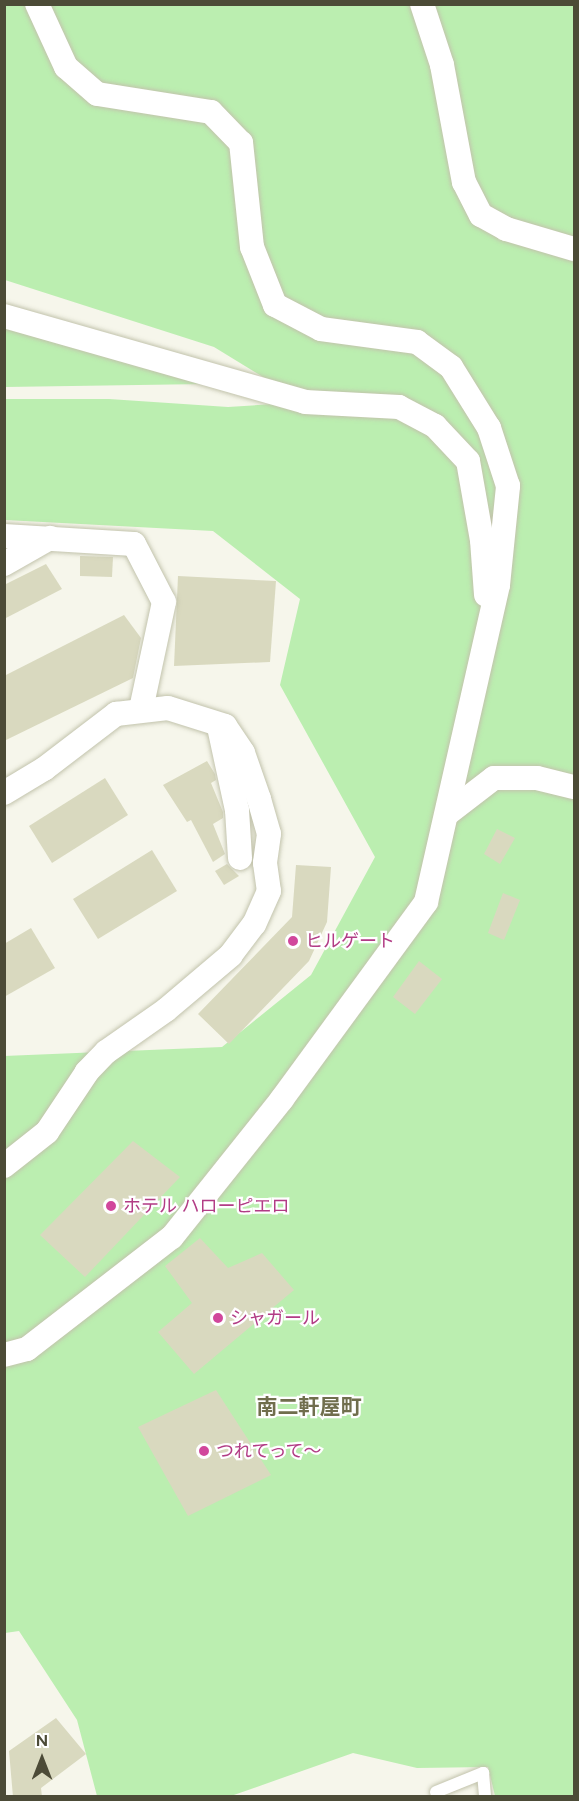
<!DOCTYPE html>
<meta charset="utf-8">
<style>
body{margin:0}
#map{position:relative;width:579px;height:1801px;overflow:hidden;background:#f6f6eb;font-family:Figtree,"Noto Sans JP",sans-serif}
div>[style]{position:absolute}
.green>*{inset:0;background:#bbeeb0}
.building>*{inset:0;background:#d9d9bf}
.roads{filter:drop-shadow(0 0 2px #c2c3ac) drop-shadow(0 0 2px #c2c3ac)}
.lane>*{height:12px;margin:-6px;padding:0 6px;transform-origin:6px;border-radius:6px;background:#fff}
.street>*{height:24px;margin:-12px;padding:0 12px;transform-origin:12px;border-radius:12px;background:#fff}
.dots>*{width:16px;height:16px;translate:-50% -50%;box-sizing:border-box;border:3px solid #fff;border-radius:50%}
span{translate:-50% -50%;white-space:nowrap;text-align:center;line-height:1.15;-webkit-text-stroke:4.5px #fff;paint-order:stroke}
.hotel-label{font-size:18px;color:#b23c85}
.left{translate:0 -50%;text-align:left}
.quarter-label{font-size:21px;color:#706e4d;font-weight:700}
.frame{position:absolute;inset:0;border:6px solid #4c4b37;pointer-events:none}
.north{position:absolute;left:12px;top:1729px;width:60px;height:60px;-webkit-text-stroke:4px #fff;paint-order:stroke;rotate:0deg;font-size:16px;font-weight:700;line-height:24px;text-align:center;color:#4c4b37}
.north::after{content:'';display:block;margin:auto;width:21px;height:27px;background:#4c4b37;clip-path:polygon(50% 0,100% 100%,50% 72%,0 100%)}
</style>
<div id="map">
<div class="green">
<i style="clip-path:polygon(5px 5px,574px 5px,574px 1796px,495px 1796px,488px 1767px,417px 1768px,353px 1753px,231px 1796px,97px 1796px,77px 1720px,19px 1631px,5px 1633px,4px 1056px,222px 1047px,311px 975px,375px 857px,280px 685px,300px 599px,213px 531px,5px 520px,5px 399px,109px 399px,228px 407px,304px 402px,214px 347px,5px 280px)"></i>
<i style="clip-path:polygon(5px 324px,205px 384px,5px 387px)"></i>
</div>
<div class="building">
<i style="clip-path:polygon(80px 556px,113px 557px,112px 577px,80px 576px)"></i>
<i style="clip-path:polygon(46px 564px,62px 589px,4px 619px,4px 585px)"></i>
<i style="clip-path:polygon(178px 576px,276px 581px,270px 662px,174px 666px)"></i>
<i style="clip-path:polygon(124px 615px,141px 638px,133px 678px,4px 741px,4px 676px)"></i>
<i style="clip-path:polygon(207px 761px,215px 774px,216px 780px,211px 783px,223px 812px,223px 818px,213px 824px,225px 854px,213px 862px,191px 820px,187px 822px,163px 785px)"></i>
<i style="clip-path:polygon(105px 778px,128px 815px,52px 863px,29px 826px)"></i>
<i style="clip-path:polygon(497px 829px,515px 838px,500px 864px,484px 854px)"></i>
<i style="clip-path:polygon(152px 850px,177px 891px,98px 939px,73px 899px)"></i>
<i style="clip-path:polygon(227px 864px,239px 876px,224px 885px,215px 871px)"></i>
<i style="clip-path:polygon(296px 865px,331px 867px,327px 922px,309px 961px,229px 1044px,198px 1014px,292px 917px)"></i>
<i style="clip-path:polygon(503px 893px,520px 900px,504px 940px,488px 933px)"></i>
<i style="clip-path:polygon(31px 928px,55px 968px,4px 997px,4px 944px)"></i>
<i style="clip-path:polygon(419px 961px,442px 979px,415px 1014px,393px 997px)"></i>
<i style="clip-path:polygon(133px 1141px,180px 1177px,85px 1277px,40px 1235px)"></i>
<i style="clip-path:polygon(200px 1238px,228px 1268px,262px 1253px,294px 1290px,194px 1374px,158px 1332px,192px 1303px,165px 1266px)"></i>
<i style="clip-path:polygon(216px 1390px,271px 1475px,188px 1516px,138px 1427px)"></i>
<i style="clip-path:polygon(56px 1718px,86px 1754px,41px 1788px,42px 1797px,13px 1797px,9px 1751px)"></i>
</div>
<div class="roads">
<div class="lane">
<i style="left:436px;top:1792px;width:51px;rotate:-22deg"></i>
<i style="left:483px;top:1773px;width:23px;rotate:85deg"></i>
</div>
<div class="street">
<i style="left:422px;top:4px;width:64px;rotate:71.8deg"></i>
<i style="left:442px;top:65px;width:119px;rotate:79.4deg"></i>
<i style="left:464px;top:182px;width:37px;rotate:63deg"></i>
<i style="left:481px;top:215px;width:29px;rotate:29deg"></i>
<i style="left:506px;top:229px;width:71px;rotate:16.4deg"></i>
<i style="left:4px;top:316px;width:313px;rotate:15.9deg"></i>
<i style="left:305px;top:402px;width:94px;rotate:3deg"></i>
<i style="left:399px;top:407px;width:41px;rotate:27.8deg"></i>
<i style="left:435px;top:426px;width:48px;rotate:46.7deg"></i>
<i style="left:468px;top:461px;width:80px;rotate:80deg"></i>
<i style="left:482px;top:540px;width:55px;rotate:85.8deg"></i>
<i style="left:4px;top:536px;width:130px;rotate:3.5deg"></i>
<i style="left:134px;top:544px;width:65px;rotate:62.7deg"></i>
<i style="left:164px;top:602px;width:109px;rotate:102.1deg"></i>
<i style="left:4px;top:564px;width:53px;rotate:-29.5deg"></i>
<i style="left:219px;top:727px;width:85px;rotate:77.8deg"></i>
<i style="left:237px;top:810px;width:48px;rotate:86.4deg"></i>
<i style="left:4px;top:793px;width:47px;rotate:-31deg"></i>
<i style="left:44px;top:769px;width:91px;rotate:-37.4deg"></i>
<i style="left:116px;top:714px;width:52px;rotate:-6.6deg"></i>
<i style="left:168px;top:708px;width:60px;rotate:17.5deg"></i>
<i style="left:225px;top:726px;width:32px;rotate:56deg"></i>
<i style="left:243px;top:753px;width:49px;rotate:70.8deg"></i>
<i style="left:259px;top:799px;width:36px;rotate:74deg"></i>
<i style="left:269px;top:834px;width:29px;rotate:98deg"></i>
<i style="left:265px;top:863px;width:28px;rotate:82deg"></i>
<i style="left:269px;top:891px;width:36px;rotate:114deg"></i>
<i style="left:254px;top:924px;width:39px;rotate:127deg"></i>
<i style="left:231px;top:955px;width:85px;rotate:139.8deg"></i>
<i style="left:166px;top:1010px;width:73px;rotate:145deg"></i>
<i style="left:106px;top:1052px;width:28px;rotate:134deg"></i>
<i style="left:87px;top:1072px;width:72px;rotate:123.7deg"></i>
<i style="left:47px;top:1132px;width:55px;rotate:141.7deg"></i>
<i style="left:447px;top:814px;width:59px;rotate:-37.5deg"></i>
<i style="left:494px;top:778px;width:43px"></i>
<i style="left:537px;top:778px;width:38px;rotate:14deg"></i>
<i style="left:4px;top:1355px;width:24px;rotate:-15deg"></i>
<i style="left:27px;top:1349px;width:183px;rotate:-37.7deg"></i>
<i style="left:172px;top:1237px;width:176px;rotate:-51.4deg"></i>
<i style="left:282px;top:1099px;width:244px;rotate:-53.8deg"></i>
<i style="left:426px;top:902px;width:325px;rotate:-77.2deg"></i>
<i style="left:498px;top:585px;width:100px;rotate:-84.2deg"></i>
<i style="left:508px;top:486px;width:61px;rotate:-108.1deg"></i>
<i style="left:489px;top:428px;width:72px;rotate:-121.9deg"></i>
<i style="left:451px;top:367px;width:42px;rotate:-143.7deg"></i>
<i style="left:417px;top:342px;width:97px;rotate:-172.3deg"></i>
<i style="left:321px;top:329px;width:52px;rotate:-152.4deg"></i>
<i style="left:275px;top:305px;width:62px;rotate:-111.6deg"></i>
<i style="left:252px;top:247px;width:105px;rotate:-96deg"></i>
<i style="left:241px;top:143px;width:43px;rotate:-134.1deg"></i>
<i style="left:211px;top:112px;width:115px;rotate:-171deg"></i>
<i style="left:97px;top:94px;width:41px;rotate:-138.9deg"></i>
<i style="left:66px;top:67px;width:69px;rotate:-114.7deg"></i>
</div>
</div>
<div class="dots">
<i style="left:293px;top:941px;background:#d1479c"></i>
<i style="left:111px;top:1206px;background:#d1479c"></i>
<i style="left:218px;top:1318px;background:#d1479c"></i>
<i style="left:204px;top:1451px;background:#d1479c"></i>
</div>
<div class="hotel-label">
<span class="left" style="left:305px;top:941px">ヒルゲート</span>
<span class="left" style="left:123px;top:1206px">ホテル ハローピエロ</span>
<span class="left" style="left:230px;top:1318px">シャガール</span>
<span class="left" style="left:216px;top:1451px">つれてって～</span>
</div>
<div class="quarter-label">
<span style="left:309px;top:1407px">南二軒屋町</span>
</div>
<div class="frame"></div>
<div class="north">N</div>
</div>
